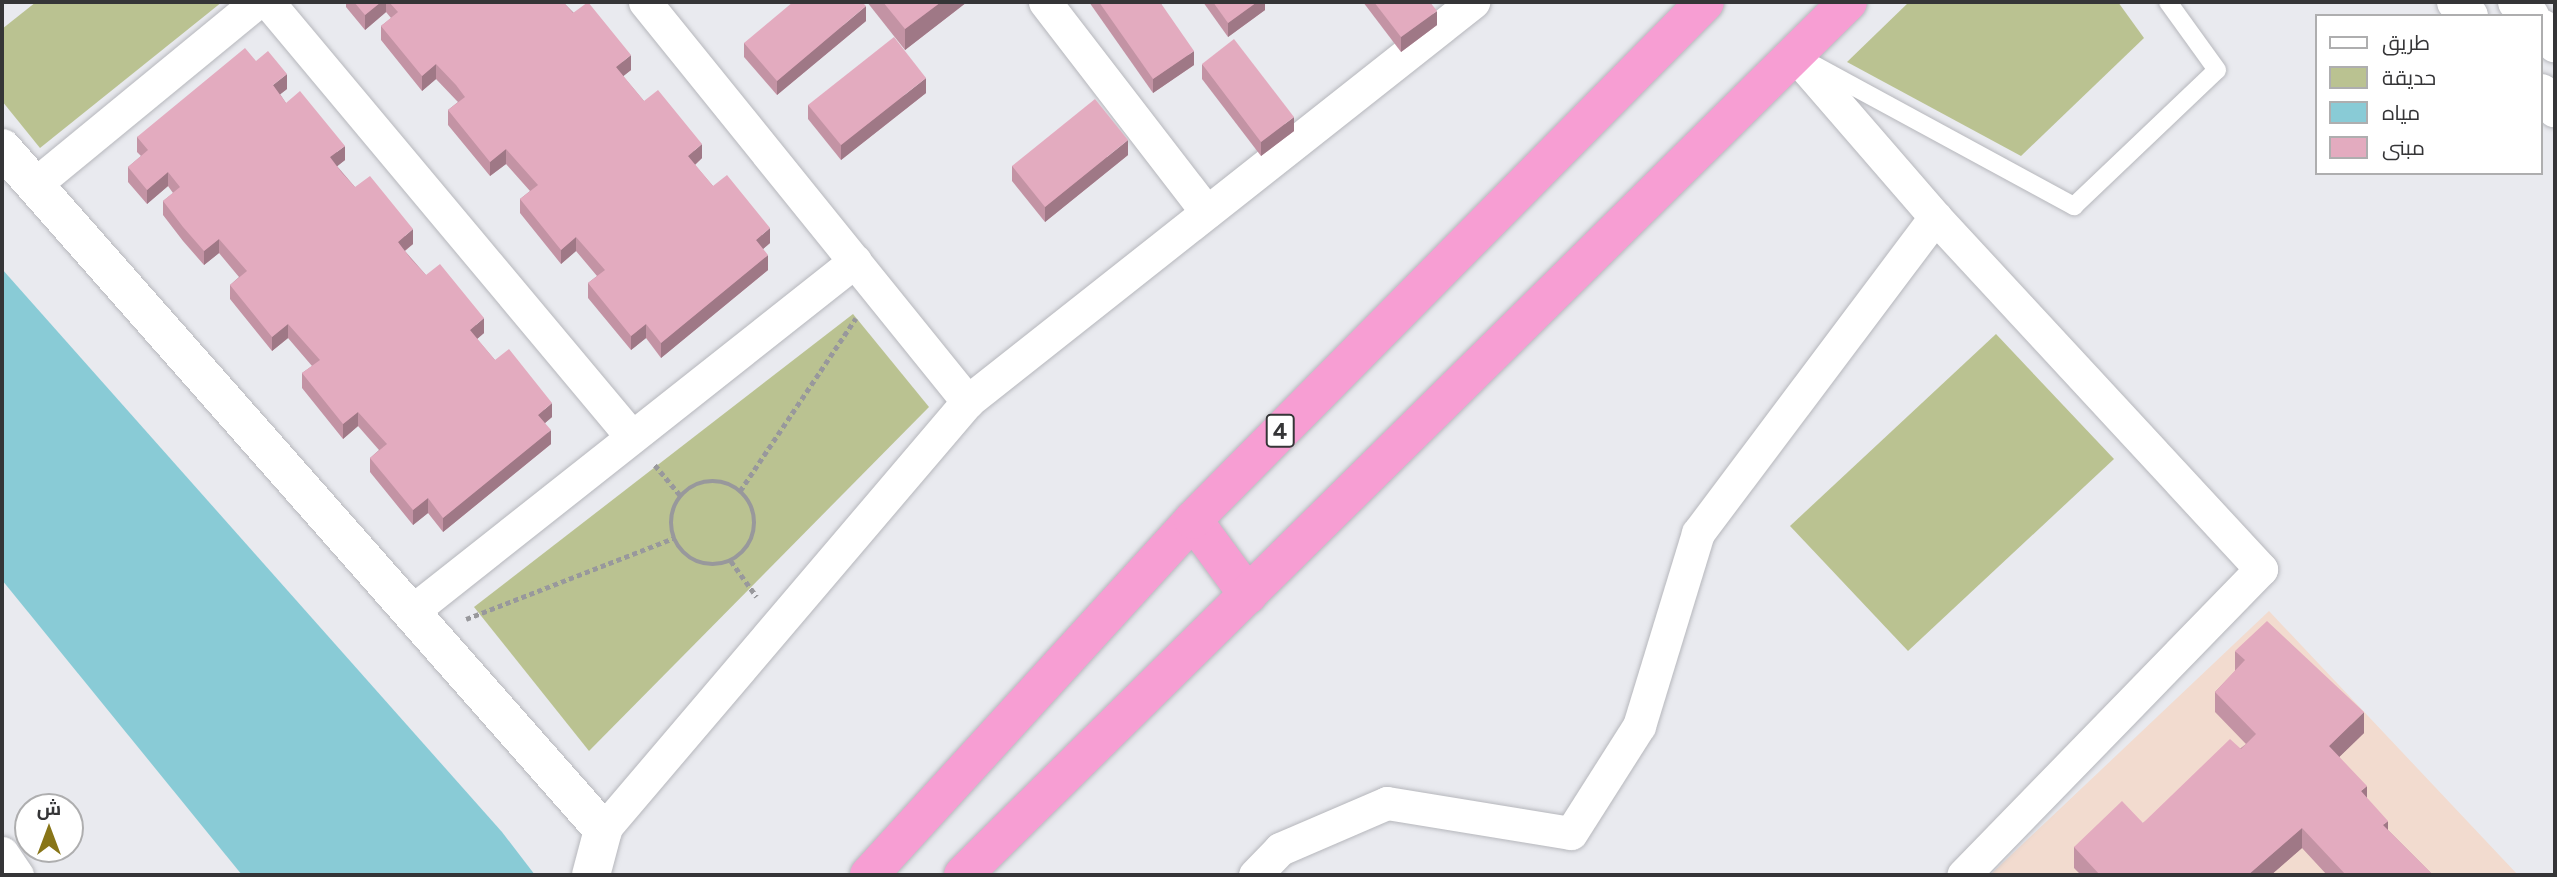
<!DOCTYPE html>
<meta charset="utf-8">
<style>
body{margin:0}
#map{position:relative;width:2557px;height:877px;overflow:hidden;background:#e9eaef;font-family:Figtree,Cairo,sans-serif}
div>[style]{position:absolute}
.education>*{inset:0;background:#f2dbcf}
.green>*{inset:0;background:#bac291}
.water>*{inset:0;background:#89cbd6}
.path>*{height:4.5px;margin-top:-2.25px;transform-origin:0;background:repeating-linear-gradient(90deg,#98989c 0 5px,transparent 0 8.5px)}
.path>.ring{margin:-2.25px;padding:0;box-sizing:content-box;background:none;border:4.5px solid #98989c;border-radius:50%}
.roads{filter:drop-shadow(0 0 2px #b6b7bc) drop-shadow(0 0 2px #b6b7bc)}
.service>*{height:18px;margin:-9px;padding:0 9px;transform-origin:9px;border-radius:9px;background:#fff}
.minor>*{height:33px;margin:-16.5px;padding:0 16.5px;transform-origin:16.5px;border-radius:16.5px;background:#fff}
.tertiary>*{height:38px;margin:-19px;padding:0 19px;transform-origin:19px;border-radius:19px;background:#fff}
.trunk>*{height:38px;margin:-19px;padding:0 19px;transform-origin:19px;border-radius:19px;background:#f79ed3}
.wall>*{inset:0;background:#c393a4}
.shaded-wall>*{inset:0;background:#9f7886}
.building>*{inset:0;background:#e3abbf}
span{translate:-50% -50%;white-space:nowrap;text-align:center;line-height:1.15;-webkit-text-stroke:6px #fff;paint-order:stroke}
.shield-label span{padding:2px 5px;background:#fff;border:2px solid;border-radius:5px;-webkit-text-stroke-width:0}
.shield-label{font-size:23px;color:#353537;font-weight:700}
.frame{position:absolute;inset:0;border:4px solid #353537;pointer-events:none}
.legend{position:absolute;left:2315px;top:14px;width:228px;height:161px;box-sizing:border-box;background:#fff;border:2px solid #aeaeaf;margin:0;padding:9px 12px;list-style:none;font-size:21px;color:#353537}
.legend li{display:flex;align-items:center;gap:14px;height:35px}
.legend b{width:35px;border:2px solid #aeaeaf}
.north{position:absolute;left:14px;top:793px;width:70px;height:70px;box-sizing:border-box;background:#fff;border:2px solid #aeaeaf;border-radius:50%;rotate:0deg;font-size:19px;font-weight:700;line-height:28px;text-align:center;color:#353537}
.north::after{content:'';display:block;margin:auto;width:24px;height:32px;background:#887518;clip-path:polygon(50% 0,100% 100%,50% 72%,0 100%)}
</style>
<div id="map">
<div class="education">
<i style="clip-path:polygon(2269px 611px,2518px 875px,1990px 875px)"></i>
</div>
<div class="green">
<i style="clip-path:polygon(36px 2px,222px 2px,40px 148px,2px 101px,2px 29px)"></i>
<i style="clip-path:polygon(1909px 2px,2118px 2px,2144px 38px,2021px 156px,1847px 62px)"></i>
<i style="clip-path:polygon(853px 314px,929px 407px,589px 751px,474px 607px)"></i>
<i style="clip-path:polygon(1996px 334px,2114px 459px,1908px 651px,1790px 526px)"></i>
</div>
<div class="water">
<i style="clip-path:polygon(2px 269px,502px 832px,535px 875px,242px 875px,2px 580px)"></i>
</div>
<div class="path">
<i style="left:655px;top:465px;width:39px;rotate:50deg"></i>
<i class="ring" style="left:671px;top:481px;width:79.5px;height:79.5px"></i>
<i style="left:740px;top:491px;width:208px;rotate:-56.2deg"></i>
<i style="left:731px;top:561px;width:44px;rotate:54.2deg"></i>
<i style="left:466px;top:619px;width:223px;rotate:-21.3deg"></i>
</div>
<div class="roads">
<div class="service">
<i style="left:1816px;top:66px;width:294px;rotate:28.5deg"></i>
<i style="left:2074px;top:206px;width:197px;rotate:-43.6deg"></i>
<i style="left:2217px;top:70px;width:84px;rotate:-125.8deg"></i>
</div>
<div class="minor">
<i style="left:268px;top:2px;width:567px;rotate:50.08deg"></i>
<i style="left:645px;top:2px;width:514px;rotate:51.08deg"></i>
<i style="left:1045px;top:2px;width:265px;rotate:52.4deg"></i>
<i style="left:1794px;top:54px;width:216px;rotate:49.1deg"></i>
<i style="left:1935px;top:217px;width:480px;rotate:47.2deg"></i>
<i style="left:2261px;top:569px;width:427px;rotate:134.2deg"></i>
<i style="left:34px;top:185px;width:288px;rotate:-39.4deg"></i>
<i style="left:411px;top:612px;width:566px;rotate:-38.33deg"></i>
<i style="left:603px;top:830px;width:563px;rotate:-49.61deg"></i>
<i style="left:968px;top:401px;width:644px;rotate:-38.31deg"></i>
<i style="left:2px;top:853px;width:27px;rotate:56deg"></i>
<i style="left:1255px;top:875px;width:36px;rotate:-46deg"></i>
<i style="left:1280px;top:849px;width:116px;rotate:-23.3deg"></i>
<i style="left:1387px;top:803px;width:186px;rotate:9.3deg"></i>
<i style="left:1571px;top:833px;width:127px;rotate:-57.6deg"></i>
<i style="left:1639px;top:726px;width:202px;rotate:-73deg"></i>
<i style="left:1698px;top:533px;width:395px;rotate:-53.1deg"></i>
</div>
<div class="tertiary">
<i style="left:2456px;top:2px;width:19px;rotate:47deg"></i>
<i style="left:2517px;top:2px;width:19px;rotate:47deg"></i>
<i style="left:2541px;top:28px;width:21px;rotate:47deg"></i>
<i style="left:2541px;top:93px;width:21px;rotate:47deg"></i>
<i style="left:2px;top:148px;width:909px;rotate:48.61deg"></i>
<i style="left:603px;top:830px;width:47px;rotate:104.9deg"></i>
</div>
<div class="trunk">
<i style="left:1193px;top:520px;width:93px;rotate:53.7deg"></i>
<i style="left:869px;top:875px;width:481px;rotate:-47.6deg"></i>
<i style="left:1193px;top:520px;width:728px;rotate:-45.33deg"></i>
<i style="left:963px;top:875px;width:1243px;rotate:-44.61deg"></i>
</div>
</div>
<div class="wall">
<i style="clip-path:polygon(346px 2px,563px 2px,631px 70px,623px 76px,644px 101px,702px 158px,695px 165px,713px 186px,770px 243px,763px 249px,768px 270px,661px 358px,646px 338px,631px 350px,588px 298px,588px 283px,597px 276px,576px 251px,561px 264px,520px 213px,520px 199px,530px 191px,506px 164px,490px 176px,448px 125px,448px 110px,458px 102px,456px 100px,436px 79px,422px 91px,381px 40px,381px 26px,391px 18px,386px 12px,365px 30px,346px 7px)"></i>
<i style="clip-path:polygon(867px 2px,967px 2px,905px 50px)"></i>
<i style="clip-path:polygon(1089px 2px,1160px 2px,1194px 65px,1153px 93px)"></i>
<i style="clip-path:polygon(1203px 2px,1265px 2px,1265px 10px,1228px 37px)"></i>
<i style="clip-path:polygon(1363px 2px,1430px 2px,1437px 25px,1401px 52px)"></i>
<i style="clip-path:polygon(866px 21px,777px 95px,744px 57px,744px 43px)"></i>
<i style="clip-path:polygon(1202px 64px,1294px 131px,1261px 156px,1202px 79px)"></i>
<i style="clip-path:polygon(287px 89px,280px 94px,286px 103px,345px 160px,337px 166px,355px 187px,413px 244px,405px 251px,426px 275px,484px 333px,477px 339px,495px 360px,552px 417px,545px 423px,551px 444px,443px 532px,428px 513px,413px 525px,370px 472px,370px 458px,379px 450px,358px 426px,343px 439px,302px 388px,302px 373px,312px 366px,288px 338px,272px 351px,230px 299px,230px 285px,239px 277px,219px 253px,204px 265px,183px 241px,163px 215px,163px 201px,173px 193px,168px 186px,147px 204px,128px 182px,128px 167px,141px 156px,137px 152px,137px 137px)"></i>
<i style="clip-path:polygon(926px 93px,841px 160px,808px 119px,808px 105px)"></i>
<i style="clip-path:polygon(1128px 155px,1045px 222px,1012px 181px,1012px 166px)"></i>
<i style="clip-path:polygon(2235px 651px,2364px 733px,2339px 757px,2388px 830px,2433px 875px,2327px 875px,2302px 848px,2271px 875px,2081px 875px,2074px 868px,2074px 847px,2143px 823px,2246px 744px,2215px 712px,2215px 692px,2235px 671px)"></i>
</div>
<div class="shaded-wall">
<i style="clip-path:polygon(381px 2px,386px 2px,386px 12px,365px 30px,365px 15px)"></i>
<i style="clip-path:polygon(941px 2px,967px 2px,905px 50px,905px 29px)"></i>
<i style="clip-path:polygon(1257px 2px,1265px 2px,1265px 10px,1228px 37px,1228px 23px)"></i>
<i style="clip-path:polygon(866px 6px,866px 21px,777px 95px,777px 81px)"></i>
<i style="clip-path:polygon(1437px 11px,1437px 25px,1401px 52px,1401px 37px)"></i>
<i style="clip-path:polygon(1194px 51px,1194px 65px,1153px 93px,1153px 79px)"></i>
<i style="clip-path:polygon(631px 55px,631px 70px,616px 82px,616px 67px)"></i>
<i style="clip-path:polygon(436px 64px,436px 79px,422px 91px,422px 76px)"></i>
<i style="clip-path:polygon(287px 74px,287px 89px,273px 100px,273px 85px)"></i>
<i style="clip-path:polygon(926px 78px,926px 93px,841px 160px,841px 145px)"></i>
<i style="clip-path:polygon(1294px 117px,1294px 131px,1261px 156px,1261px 142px)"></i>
<i style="clip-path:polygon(1128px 140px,1128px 155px,1045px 222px,1045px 207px)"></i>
<i style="clip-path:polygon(702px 144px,702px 158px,688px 171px,688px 156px)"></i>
<i style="clip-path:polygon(345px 146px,345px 160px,330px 172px,330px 157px)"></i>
<i style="clip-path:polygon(506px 149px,506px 164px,490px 176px,490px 162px)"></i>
<i style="clip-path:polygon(168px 172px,168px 186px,147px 204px,147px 190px)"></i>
<i style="clip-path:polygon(770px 228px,770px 243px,756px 255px,756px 240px)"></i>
<i style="clip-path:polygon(413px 229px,413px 244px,398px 256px,398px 242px)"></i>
<i style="clip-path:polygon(576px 237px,576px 251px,561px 264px,561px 250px)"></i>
<i style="clip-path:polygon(219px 239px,219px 253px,204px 265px,204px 251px)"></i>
<i style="clip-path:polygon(768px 255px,768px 270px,661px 358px,661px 343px)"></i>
<i style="clip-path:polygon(484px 318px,484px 333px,470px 345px,470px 330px)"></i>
<i style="clip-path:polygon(288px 324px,288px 338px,272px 351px,272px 337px)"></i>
<i style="clip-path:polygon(646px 324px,646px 338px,631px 350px,631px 336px)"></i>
<i style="clip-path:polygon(552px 403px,552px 417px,538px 429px,538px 415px)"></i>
<i style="clip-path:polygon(358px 412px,358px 426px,343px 439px,343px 424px)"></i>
<i style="clip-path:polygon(551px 430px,551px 444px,443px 532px,443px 518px)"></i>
<i style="clip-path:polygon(428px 498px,428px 513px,413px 525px,413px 510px)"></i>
<i style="clip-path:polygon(2364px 712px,2364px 733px,2329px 767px,2329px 746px)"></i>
<i style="clip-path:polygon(2367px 786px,2367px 806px,2361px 791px)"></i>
<i style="clip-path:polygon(2388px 821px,2388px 841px,2383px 825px)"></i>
<i style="clip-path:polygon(2302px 828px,2302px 848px,2271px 875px,2248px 875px)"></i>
</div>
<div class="building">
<i style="clip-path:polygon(354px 2px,381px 2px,365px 15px)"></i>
<i style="clip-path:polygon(389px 2px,563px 2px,573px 13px,588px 2px,631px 55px,616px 67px,644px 101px,658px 90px,702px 144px,688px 156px,713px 186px,727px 175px,770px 228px,756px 240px,768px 255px,661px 343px,646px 324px,631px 336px,588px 283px,605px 270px,576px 237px,561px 250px,520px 199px,538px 185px,506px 149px,490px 162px,448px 110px,465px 97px,456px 85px,436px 64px,422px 76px,381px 26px,398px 12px)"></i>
<i style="clip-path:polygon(793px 2px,862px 2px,866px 6px,777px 81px,744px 43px)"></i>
<i style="clip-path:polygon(883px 2px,941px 2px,905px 29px)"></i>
<i style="clip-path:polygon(1099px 2px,1160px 2px,1194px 51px,1153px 79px)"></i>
<i style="clip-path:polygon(1213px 2px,1257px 2px,1228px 23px)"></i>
<i style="clip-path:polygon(1374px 2px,1430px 2px,1437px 11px,1401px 37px)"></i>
<i style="clip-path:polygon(894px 37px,926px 78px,841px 145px,808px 105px)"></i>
<i style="clip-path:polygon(1234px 39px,1294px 117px,1261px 142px,1202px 64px)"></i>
<i style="clip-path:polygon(245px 48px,256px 61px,268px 51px,287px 74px,273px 85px,286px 103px,300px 91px,345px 146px,330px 157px,342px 173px,355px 187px,370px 176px,413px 229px,398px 242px,411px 259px,426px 275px,440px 264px,484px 318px,470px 330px,495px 360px,509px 349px,552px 403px,538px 415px,551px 430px,443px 518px,428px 498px,413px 510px,370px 458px,387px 444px,358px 412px,343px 424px,302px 373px,320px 360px,288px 324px,272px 337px,230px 285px,247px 271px,219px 239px,204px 251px,183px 227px,163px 201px,180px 187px,168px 172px,147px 190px,128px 167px,148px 150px,137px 137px)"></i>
<i style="clip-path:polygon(1095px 99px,1128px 140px,1045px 207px,1012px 166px)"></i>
<i style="clip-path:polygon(2267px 621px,2364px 712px,2329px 746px,2367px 786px,2361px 791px,2388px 821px,2383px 825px,2433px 875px,2346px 875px,2302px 828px,2248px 875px,2100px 875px,2074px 847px,2122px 801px,2143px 823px,2230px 739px,2241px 749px,2256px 734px,2215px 692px,2245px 660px,2235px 651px)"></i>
</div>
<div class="shield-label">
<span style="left:1280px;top:431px">4</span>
</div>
<div class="frame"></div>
<ul class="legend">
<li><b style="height:9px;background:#fff"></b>طريق</li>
<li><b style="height:19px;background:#bac291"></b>حديقة</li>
<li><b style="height:19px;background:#89cbd6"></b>مياه</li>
<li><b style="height:19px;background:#e3abbf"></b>مبنى</li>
</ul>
<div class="north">ش</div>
</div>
